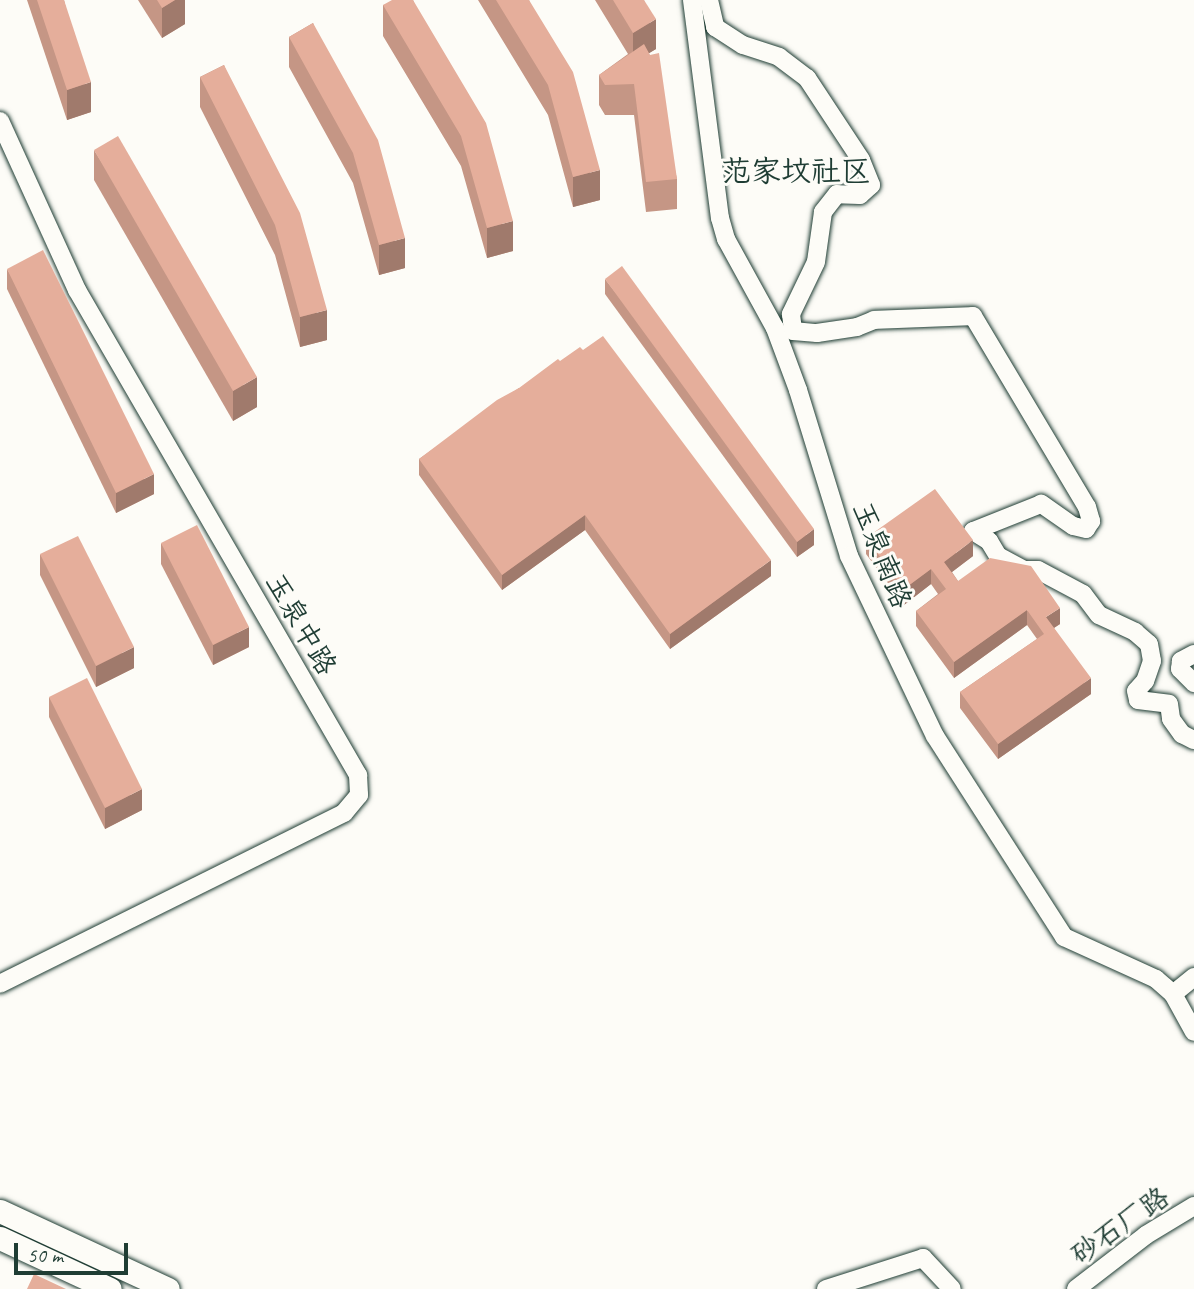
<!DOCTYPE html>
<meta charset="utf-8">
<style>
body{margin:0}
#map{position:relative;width:1194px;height:1289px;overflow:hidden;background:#fdfcf7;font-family:Caveat,"LXGW WenKai TC",sans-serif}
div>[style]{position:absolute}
.roads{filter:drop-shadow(0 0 2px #1f3d34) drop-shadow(0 0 2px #1f3d34)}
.minor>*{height:18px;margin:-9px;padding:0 9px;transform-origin:9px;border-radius:9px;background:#fdfcf7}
.major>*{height:23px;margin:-11.5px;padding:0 11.5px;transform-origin:11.5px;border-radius:11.5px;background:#fdfcf7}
.wall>*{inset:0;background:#c59685}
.shaded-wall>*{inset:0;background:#a07a6c}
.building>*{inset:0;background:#e5ae9b}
span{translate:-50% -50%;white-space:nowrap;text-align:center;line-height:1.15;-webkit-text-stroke:6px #fdfcf7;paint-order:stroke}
.street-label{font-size:28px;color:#1f3d34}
.neighbourhood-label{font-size:30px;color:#1f3d34}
.scale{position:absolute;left:14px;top:1243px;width:114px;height:32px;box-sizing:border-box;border:4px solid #1f3d34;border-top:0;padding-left:9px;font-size:21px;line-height:24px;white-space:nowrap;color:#1f3d34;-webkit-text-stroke:5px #fdfcf7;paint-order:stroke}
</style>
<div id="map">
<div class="roads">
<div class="minor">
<i style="left:692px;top:0;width:220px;rotate:82.7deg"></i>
<i style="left:720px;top:218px;width:22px;rotate:74deg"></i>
<i style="left:726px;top:239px;width:102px;rotate:61.2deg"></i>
<i style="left:775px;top:328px;width:66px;rotate:69.6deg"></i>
<i style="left:798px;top:390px;width:174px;rotate:72.9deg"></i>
<i style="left:849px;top:556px;width:199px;rotate:64.5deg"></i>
<i style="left:935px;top:736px;width:239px;rotate:57.3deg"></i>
<i style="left:1064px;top:937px;width:101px;rotate:24.5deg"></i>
<i style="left:1156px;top:979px;width:23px;rotate:41deg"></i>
<i style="left:1173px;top:994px;width:43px;rotate:61.1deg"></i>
<i style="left:709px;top:0;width:28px;rotate:77deg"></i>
<i style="left:715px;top:27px;width:33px;rotate:33deg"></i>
<i style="left:743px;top:45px;width:38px;rotate:18deg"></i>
<i style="left:779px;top:57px;width:35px;rotate:37deg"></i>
<i style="left:807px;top:78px;width:98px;rotate:56.6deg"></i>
<i style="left:861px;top:160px;width:27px;rotate:68deg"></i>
<i style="left:871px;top:185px;width:15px;rotate:138deg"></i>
<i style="left:860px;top:195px;width:23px;rotate:-178deg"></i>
<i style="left:837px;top:194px;width:23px;rotate:128deg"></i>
<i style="left:823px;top:212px;width:50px;rotate:98deg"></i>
<i style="left:816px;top:262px;width:58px;rotate:115.7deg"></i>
<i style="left:791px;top:314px;width:17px;rotate:83deg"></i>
<i style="left:793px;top:331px;width:24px;rotate:5deg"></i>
<i style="left:817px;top:333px;width:40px;rotate:-8.5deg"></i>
<i style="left:857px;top:327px;width:18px;rotate:-22deg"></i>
<i style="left:874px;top:320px;width:99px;rotate:-2.3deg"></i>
<i style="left:973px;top:316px;width:222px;rotate:59.2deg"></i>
<i style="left:1087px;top:507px;width:15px;rotate:74deg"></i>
<i style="left:1091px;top:521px;width:9px;rotate:122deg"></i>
<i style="left:1086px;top:529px;width:13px;rotate:-167deg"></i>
<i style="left:1073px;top:526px;width:39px;rotate:-145deg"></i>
<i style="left:1041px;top:504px;width:73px;rotate:158.3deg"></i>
<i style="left:973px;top:531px;width:19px;rotate:32deg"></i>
<i style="left:989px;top:541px;width:17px;rotate:59deg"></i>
<i style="left:998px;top:556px;width:30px;rotate:28deg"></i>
<i style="left:1024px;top:570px;width:14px"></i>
<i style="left:1038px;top:570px;width:51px;rotate:28.1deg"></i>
<i style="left:1083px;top:594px;width:26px;rotate:53deg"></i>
<i style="left:1099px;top:615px;width:40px;rotate:25deg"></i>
<i style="left:1135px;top:632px;width:18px;rotate:41deg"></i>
<i style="left:1149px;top:644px;width:17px;rotate:80deg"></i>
<i style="left:1152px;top:661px;width:21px;rotate:109deg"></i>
<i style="left:1145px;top:681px;width:13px;rotate:132deg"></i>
<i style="left:1136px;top:691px;width:9px;rotate:77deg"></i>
<i style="left:1138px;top:700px;width:31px;rotate:7deg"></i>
<i style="left:1169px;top:704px;width:15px;rotate:82deg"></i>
<i style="left:1171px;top:719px;width:19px;rotate:54deg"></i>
<i style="left:1182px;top:734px;width:13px;rotate:27deg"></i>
<i style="left:0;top:121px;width:186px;rotate:65.5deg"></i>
<i style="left:77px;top:290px;width:561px;rotate:59.91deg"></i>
<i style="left:358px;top:775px;width:20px;rotate:87deg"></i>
<i style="left:359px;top:795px;width:23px;rotate:130deg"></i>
<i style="left:344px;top:813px;width:384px;rotate:153.6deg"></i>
<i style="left:1194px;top:654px;width:15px;rotate:152deg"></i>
<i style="left:1181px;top:661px;width:8px;rotate:97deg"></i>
<i style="left:1180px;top:669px;width:20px;rotate:45deg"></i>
<i style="left:1173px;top:994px;width:27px;rotate:-39deg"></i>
<i style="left:826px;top:1289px;width:102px;rotate:-17.7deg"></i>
<i style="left:923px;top:1258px;width:42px;rotate:46.9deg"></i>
<i style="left:1076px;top:1289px;width:88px;rotate:-37.6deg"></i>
<i style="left:1146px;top:1235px;width:56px;rotate:-31.1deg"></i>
</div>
<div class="major">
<i style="left:0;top:1211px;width:185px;rotate:24.9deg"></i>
<i style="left:0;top:1238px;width:121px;rotate:24.9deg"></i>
</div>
</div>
<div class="wall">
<i style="clip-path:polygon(27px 0,64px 0,91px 112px,67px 120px)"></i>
<i style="clip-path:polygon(138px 0,185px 0,185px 24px,162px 38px)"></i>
<i style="clip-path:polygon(413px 0,513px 251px,487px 258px,461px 166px,383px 36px,383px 5px)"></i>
<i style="clip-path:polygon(478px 0,529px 0,600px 200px,573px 207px,548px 115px)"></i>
<i style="clip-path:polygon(595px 0,644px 0,656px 49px,649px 53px,677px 179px,677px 209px,646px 212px,634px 115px,605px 115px,599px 105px,599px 75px,628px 54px)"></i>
<i style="clip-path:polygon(313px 23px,405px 268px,379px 275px,353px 183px,289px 67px,289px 37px)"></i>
<i style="clip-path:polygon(224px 65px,327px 340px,300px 347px,275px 255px,200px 107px,200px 77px)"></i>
<i style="clip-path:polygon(94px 150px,257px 407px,233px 421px,94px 180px)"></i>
<i style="clip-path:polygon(7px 269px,154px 494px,116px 513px,7px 289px)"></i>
<i style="clip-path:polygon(605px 279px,814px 545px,797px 557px,605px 294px)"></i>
<i style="clip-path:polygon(519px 388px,771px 576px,670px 649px,585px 530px,502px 590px,419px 475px,419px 459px)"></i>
<i style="clip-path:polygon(866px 538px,973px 556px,952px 572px,958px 581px,1060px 624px,1054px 628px,1091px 694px,998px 759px,960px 708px,960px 692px,1037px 639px,1027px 625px,954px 678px,916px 626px,916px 611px,938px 594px,931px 584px,904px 605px,866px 554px)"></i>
<i style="clip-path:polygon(161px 543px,249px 647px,213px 665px,161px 564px)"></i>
<i style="clip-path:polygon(40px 554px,134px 668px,96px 687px,40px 575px)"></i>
<i style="clip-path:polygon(49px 697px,142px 810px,105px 829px,49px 717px)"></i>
</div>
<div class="shaded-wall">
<i style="clip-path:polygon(175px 0,185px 0,185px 24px,162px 38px,162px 8px)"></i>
<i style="clip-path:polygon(656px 19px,656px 49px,633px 63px,633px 33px)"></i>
<i style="clip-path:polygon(91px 82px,91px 112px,67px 120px,67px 90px)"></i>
<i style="clip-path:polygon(600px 170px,600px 200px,573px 207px,573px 177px)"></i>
<i style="clip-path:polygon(513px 221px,513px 251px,487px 258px,487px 228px)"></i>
<i style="clip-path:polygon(405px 238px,405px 268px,379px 275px,379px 245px)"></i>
<i style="clip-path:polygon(327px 310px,327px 340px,300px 347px,300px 317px)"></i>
<i style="clip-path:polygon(257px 377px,257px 407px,233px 421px,233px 391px)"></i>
<i style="clip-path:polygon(154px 474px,154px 494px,116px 513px,116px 493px)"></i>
<i style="clip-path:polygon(585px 515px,585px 530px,502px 590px,502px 575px)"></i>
<i style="clip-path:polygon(814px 529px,814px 545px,797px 557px,797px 542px)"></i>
<i style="clip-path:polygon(973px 540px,973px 556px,944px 578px,944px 562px)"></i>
<i style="clip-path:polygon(771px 560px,771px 576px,670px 649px,670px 634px)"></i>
<i style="clip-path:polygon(931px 569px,931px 584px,904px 605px,904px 589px)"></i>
<i style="clip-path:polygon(1060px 608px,1060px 624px,1046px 633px,1046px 617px)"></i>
<i style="clip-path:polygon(1027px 610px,1027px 625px,954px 678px,954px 662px)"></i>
<i style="clip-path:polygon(249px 627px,249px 647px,213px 665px,213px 645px)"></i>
<i style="clip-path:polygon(134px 647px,134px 668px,96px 687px,96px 666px)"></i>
<i style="clip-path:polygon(1091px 678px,1091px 694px,998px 759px,998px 744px)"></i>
<i style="clip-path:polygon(142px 789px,142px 810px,105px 829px,105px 808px)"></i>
</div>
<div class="building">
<i style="clip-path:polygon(37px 0,64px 0,91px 82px,67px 90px)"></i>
<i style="clip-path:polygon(157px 0,175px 0,162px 8px)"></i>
<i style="clip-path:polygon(392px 0,413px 0,486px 123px,513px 221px,487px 228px,461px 136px,383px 5px)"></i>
<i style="clip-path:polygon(496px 0,529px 0,573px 72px,600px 170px,573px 177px,548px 85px)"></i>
<i style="clip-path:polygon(613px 0,644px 0,656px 19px,633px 33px)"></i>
<i style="clip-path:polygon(313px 23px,378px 140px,405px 238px,379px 245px,353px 153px,289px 37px)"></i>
<i style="clip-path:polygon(644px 44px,650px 55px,659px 53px,677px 179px,646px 182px,634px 84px,605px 85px,599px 75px)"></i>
<i style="clip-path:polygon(224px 65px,300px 213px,327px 310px,300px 317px,275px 225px,200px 77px)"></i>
<i style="clip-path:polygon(118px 136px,257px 377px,233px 391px,94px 150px)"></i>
<i style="clip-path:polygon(43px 250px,154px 474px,116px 493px,7px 269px)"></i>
<i style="clip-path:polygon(622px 266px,814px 529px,797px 542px,605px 279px)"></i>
<i style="clip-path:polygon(603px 336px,771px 560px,670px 634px,585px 515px,502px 575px,419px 459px,497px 400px,519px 388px,558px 359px,560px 361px,580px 347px,583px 350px)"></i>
<i style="clip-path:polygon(935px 489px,973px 540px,944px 562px,958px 581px,990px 558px,1031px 566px,1060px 608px,1046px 617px,1091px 678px,998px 744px,960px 692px,1044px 634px,1027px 610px,954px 662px,916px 611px,946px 589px,931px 569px,904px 589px,866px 538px)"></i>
<i style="clip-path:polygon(197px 525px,249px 627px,213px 645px,161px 543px)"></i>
<i style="clip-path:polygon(78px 536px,134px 647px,96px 666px,40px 554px)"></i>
<i style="clip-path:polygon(87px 678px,142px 789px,105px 808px,49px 697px)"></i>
<i style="clip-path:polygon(34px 1274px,66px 1289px,27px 1289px)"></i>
</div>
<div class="street-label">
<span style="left:882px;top:555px;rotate:68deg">玉泉南路</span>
<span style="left:301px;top:624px;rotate:60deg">玉泉中路</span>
<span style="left:1120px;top:1226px;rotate:-35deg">砂石厂路</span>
</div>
<div class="neighbourhood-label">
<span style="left:796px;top:171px">范家坟社区</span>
</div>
<div class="scale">50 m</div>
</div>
